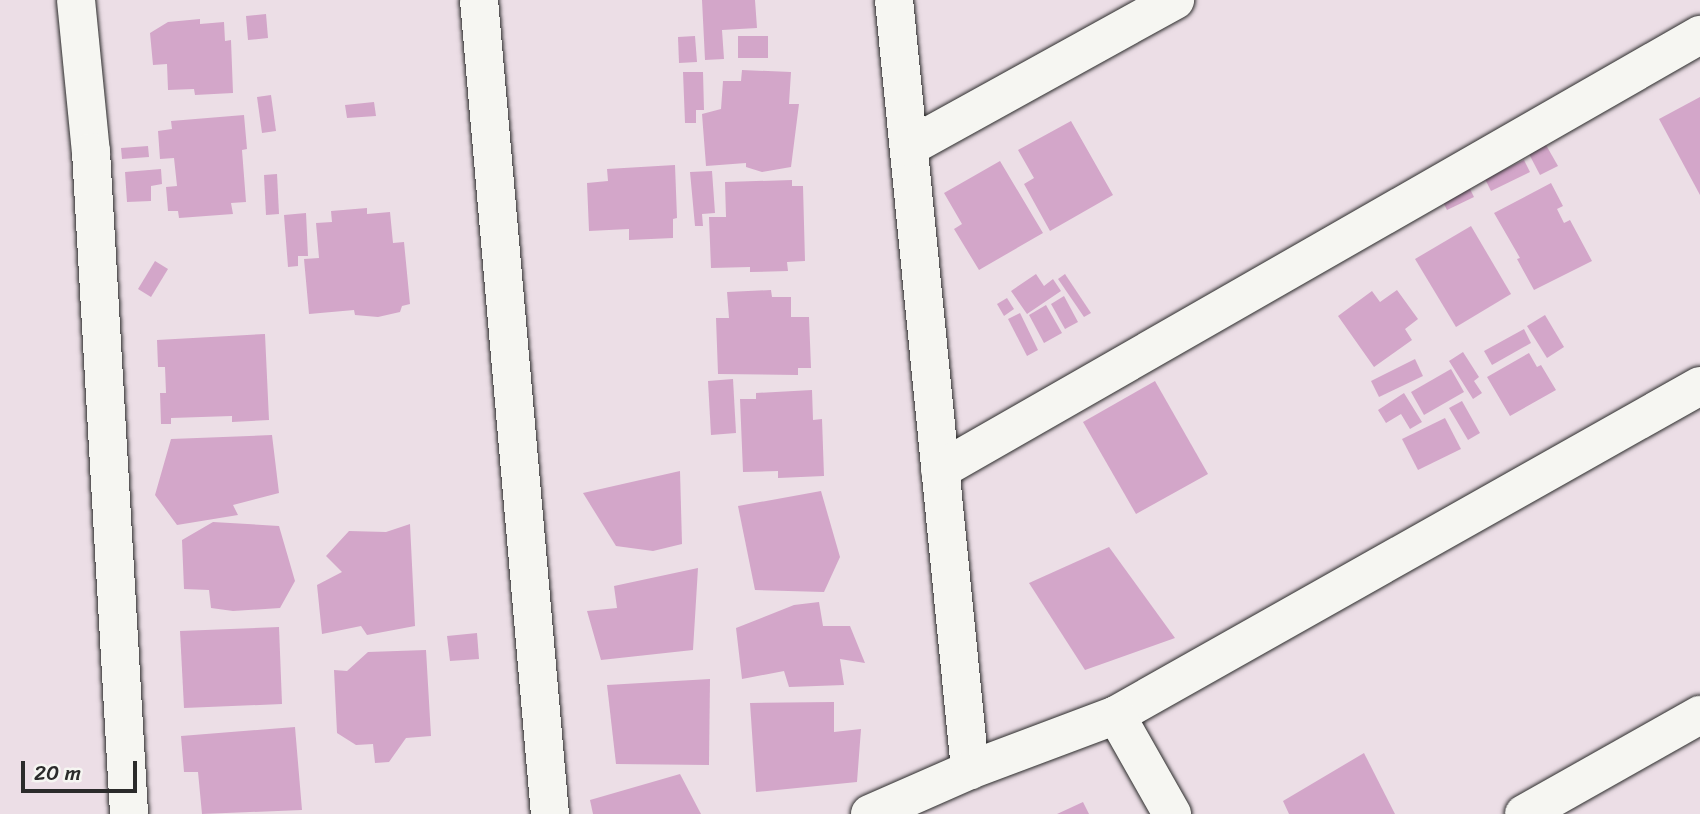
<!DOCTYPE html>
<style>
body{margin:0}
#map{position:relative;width:1700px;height:814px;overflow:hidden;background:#ecdee6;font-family:Sriracha,sans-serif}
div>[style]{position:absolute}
.building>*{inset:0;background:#d3a6c9}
.roads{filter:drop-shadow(0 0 2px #2b2b2b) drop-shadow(0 0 2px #2b2b2b)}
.minor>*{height:38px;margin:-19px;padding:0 19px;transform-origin:19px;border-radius:19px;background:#f6f6f2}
span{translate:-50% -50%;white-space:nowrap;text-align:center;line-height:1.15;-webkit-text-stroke:5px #f6f6f2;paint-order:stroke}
.scale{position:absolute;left:21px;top:761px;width:116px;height:32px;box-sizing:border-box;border:4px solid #2b2b2b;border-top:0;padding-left:9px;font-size:21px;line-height:24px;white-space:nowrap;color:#2b2b2b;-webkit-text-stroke:5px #f6f6f2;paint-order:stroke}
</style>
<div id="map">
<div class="building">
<i style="clip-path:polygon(702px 0,755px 0,757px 28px,722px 30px,724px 59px,705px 60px)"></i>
<i style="clip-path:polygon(266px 14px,268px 38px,248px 40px,246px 16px)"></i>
<i style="clip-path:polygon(200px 19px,200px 24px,224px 22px,225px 41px,231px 40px,233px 93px,195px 95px,194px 89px,168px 90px,167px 64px,153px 65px,150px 33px,168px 22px)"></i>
<i style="clip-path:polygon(695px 36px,697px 62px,679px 63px,678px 37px)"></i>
<i style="clip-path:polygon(738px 36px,768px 36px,768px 58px,738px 58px)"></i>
<i style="clip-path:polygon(742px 70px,791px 72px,789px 104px,799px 104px,791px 167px,762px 172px,746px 167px,746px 163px,706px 166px,702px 114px,721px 109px,723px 81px,741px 81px)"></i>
<i style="clip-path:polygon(683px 72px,703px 72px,704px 110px,696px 110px,696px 123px,685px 123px)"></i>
<i style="clip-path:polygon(271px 95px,276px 131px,262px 133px,257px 97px)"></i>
<i style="clip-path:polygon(1700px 97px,1700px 195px,1659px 119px)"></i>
<i style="clip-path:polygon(374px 102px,376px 116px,347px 118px,345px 105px)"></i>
<i style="clip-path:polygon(244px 115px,247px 149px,242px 150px,246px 202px,231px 203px,233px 214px,179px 218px,178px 211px,168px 211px,166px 187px,177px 186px,174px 158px,160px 159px,158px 131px,172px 129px,171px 121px)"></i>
<i style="clip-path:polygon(1071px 121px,1113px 195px,1050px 231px,1024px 184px,1034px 178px,1018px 150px)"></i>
<i style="clip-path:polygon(1546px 145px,1558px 166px,1540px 175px,1529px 154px)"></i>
<i style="clip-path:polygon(148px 146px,149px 157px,122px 159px,121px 148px)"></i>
<i style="clip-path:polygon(1524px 160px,1530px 172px,1491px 191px,1485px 179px)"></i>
<i style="clip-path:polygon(1000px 161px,1043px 233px,979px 270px,954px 229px,962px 224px,944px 193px)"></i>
<i style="clip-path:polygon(675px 165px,677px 218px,673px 219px,673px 238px,629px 240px,629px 229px,589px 231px,587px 183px,608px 181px,607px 169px)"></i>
<i style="clip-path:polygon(161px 169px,162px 184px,151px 186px,151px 201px,127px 202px,125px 172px)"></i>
<i style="clip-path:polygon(712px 171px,715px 213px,702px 214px,703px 226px,695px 226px,690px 172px)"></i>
<i style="clip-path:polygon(277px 174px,279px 214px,266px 215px,264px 175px)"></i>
<i style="clip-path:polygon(792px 180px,792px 186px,803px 186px,805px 261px,787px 262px,788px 271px,750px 272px,750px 267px,711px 268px,709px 217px,726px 217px,725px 182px)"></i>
<i style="clip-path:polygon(1467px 183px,1474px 197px,1447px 210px,1440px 196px)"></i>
<i style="clip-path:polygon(1551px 183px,1563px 206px,1557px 209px,1564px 223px,1570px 220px,1592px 261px,1534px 290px,1517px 259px,1520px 258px,1494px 213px)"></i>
<i style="clip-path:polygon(367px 208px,367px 214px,390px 212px,393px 243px,404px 242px,410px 304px,402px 306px,400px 312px,378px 317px,355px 315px,354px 310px,309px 314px,304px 259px,319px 258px,316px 223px,332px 222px,331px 211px)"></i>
<i style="clip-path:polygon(306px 213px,308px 256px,298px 256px,298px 266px,288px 267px,284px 215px)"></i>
<i style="clip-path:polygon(1471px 226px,1511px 294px,1456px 327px,1415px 259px)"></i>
<i style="clip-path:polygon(155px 261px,168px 269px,151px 297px,138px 289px)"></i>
<i style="clip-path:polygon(1036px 274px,1044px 286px,1053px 279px,1061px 291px,1027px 314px,1011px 291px)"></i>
<i style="clip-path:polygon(1065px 274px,1091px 313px,1084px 317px,1058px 279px)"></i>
<i style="clip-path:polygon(771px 290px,772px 297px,791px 297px,791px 317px,809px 317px,811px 368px,798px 368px,798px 375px,718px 374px,716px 318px,729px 318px,727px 292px)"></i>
<i style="clip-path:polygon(1397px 290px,1418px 319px,1405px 329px,1412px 340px,1374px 367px,1338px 316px,1372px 291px,1380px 302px)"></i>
<i style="clip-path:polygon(1064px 296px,1078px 322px,1065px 329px,1051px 304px)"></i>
<i style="clip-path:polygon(1007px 298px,1014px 309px,1004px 316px,997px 304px)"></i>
<i style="clip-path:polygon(1046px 305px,1062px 333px,1044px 343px,1029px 315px)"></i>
<i style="clip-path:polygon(1020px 313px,1038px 350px,1027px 356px,1008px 319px)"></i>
<i style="clip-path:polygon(1545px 315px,1564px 347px,1547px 358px,1527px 326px)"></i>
<i style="clip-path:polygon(1524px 329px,1531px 343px,1492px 365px,1484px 351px)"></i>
<i style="clip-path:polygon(265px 334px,269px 420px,232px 422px,232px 416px,171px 418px,171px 424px,161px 424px,160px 393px,166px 393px,165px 367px,158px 367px,157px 340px)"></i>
<i style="clip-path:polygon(1463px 352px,1479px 377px,1474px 381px,1482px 393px,1473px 399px,1449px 361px)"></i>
<i style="clip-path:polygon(1529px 353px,1537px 367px,1541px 365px,1556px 390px,1510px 416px,1487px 377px)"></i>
<i style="clip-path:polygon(1415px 359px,1423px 376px,1379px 397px,1371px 381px)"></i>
<i style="clip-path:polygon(1451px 369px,1464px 392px,1424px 415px,1411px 392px)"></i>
<i style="clip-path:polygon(733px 379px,736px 433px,711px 435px,708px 381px)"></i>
<i style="clip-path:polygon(1155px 381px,1208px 474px,1136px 514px,1083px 422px)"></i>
<i style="clip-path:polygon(812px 390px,813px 420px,822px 419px,824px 476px,778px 478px,778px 471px,743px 472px,740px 399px,756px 399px,756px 393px)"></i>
<i style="clip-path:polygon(1404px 393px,1422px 422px,1410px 429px,1401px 414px,1386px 423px,1378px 410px)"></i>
<i style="clip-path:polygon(1462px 401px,1480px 433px,1468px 440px,1449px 408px)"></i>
<i style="clip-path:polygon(1445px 418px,1461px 449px,1418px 470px,1402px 439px)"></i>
<i style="clip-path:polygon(272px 435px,279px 493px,233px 505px,238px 515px,177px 525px,155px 495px,171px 439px)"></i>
<i style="clip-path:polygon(680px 471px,682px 544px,653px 551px,616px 546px,583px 493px)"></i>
<i style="clip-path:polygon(821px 491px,840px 557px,824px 592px,755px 590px,738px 506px)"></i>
<i style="clip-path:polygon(213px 522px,279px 526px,295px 581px,280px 608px,233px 611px,211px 608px,209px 590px,184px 589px,182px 540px)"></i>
<i style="clip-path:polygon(410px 524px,415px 626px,367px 635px,361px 626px,322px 634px,317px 585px,342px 572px,326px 556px,349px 531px,386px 532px)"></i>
<i style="clip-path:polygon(1109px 547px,1175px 638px,1085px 670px,1029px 583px)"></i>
<i style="clip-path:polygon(698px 568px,693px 650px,601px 660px,587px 611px,617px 608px,614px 586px)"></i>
<i style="clip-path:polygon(819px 602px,823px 626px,850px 626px,865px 663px,840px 659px,844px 685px,789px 687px,784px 671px,742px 679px,736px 628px,794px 605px)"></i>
<i style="clip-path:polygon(279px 627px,282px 704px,184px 708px,180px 631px)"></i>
<i style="clip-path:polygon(477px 633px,479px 659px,450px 661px,447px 636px)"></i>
<i style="clip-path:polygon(426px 650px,431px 736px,406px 738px,389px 762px,375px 763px,373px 744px,356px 745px,337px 733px,334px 670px,347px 671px,368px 652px)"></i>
<i style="clip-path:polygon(710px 679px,709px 765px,616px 764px,607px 685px)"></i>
<i style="clip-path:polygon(834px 702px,834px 732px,861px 729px,857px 782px,756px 792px,750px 703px)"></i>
<i style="clip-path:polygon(295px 727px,302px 810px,202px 814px,198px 772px,184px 772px,181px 736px)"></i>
<i style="clip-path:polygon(1364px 753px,1395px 814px,1289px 814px,1283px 801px)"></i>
<i style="clip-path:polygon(680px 774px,701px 814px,593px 814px,590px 800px)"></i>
<i style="clip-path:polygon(1083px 802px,1089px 814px,1057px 814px)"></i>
</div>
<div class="roads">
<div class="minor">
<i style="left:76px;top:0;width:153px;rotate:84.4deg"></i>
<i style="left:91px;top:152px;width:663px;rotate:86.71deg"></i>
<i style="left:479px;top:0;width:817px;rotate:85.02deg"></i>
<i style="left:894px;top:0;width:774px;rotate:84.36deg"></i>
<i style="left:909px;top:147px;width:304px;rotate:-28.9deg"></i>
<i style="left:940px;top:470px;width:876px;rotate:-29.79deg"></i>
<i style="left:1116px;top:715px;width:670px;rotate:-29.4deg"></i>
<i style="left:870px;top:814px;width:109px;rotate:-23.7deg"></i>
<i style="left:970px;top:770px;width:156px;rotate:-20.6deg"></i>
<i style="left:1116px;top:715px;width:114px;rotate:60.5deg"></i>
<i style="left:1524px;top:814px;width:202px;rotate:-29.4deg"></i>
</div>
</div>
<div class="scale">20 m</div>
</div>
